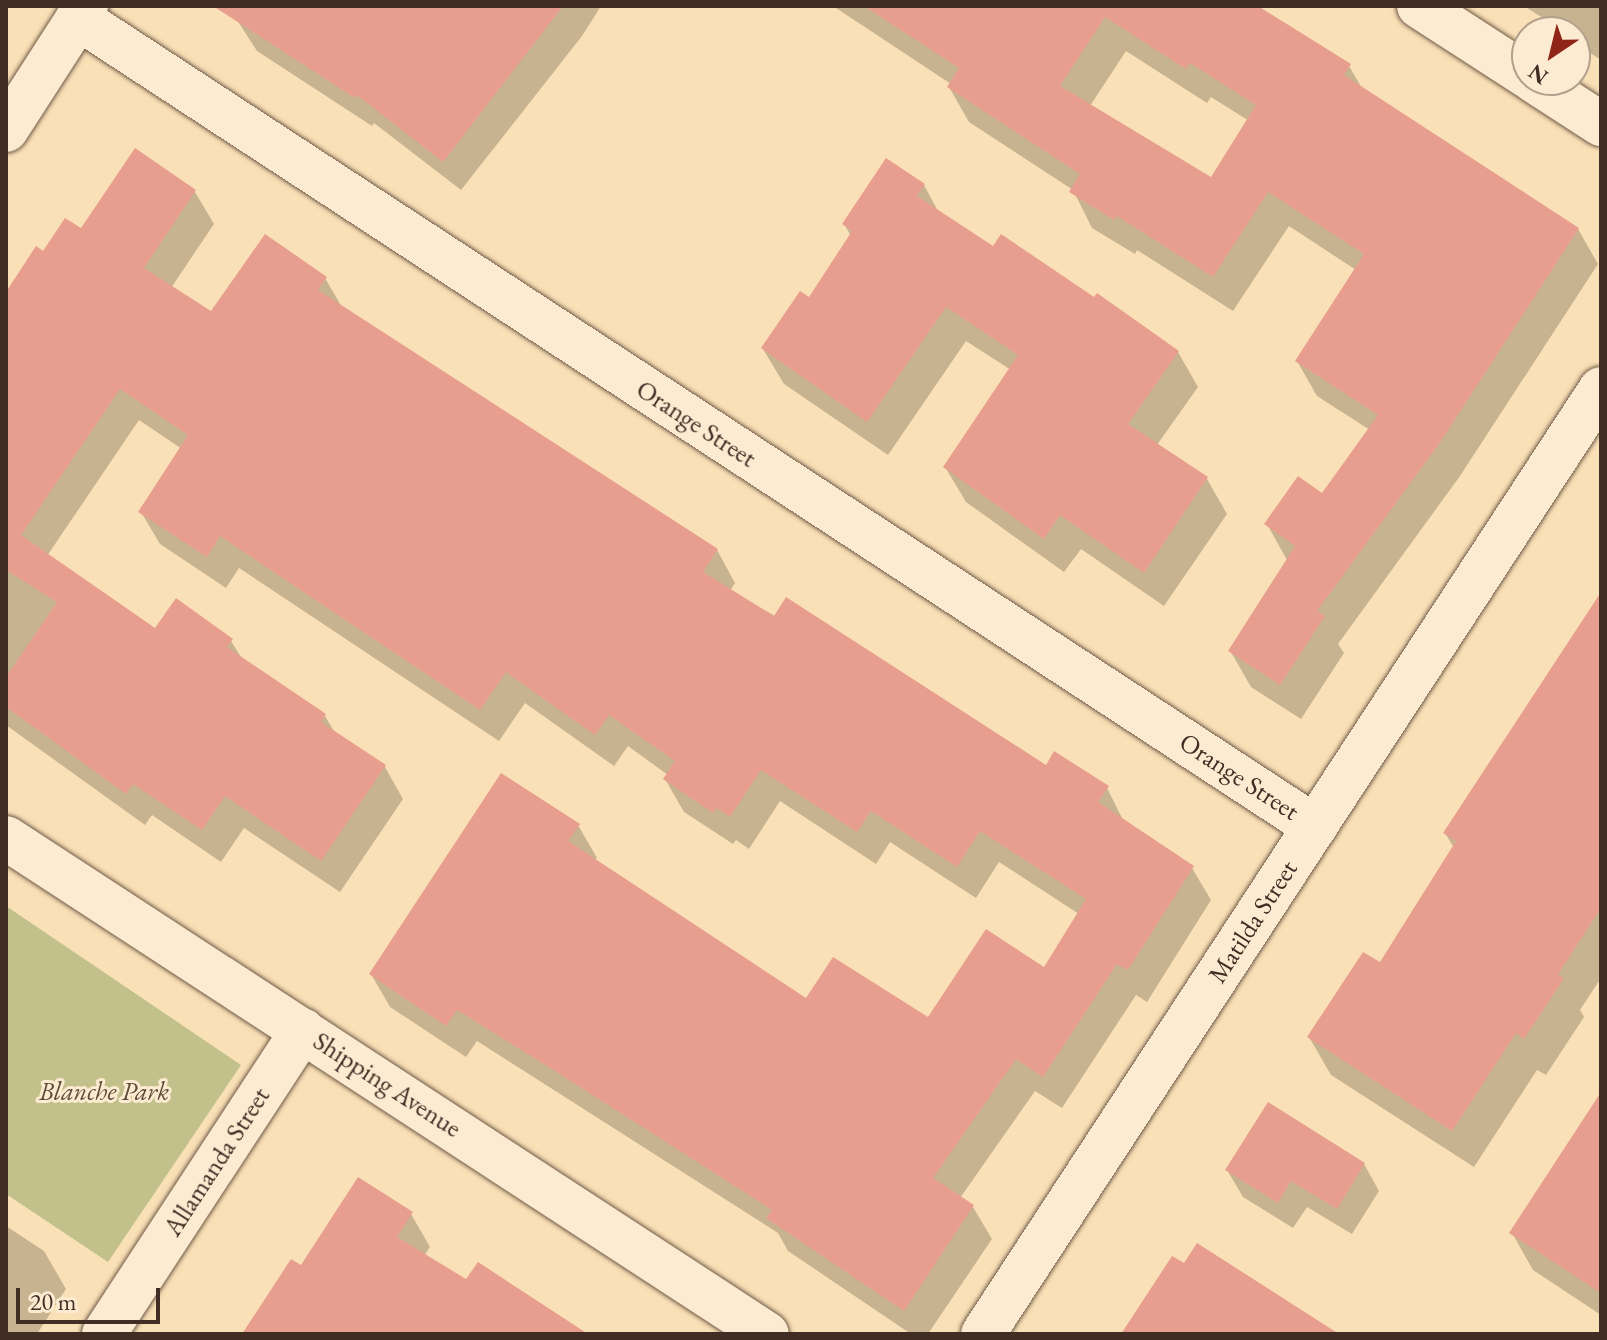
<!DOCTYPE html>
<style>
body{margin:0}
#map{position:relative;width:1607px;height:1340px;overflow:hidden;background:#fae0b6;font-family:"EB Garamond",serif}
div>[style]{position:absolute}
.green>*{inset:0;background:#c2c18b}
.shadow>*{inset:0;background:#0003}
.building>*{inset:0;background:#e89e8e}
.roads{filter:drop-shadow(0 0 2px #705a49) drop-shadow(0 0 2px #705a49)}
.street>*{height:44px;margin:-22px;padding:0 22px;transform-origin:22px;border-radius:22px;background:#fcebd0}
span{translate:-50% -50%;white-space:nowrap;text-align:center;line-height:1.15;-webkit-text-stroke:6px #fcebd0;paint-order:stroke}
.street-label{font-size:26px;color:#422d25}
.park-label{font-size:26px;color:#5c4b39;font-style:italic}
.frame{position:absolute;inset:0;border:8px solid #422d25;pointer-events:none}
.north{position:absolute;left:1511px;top:16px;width:80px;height:80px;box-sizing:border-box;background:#fcebd0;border:2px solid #b29f8c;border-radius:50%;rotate:215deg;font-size:22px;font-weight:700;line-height:32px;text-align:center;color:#422d25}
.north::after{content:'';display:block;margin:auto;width:28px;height:36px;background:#8f2418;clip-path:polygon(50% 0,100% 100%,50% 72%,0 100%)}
.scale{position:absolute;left:16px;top:1288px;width:144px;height:36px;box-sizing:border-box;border:4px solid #422d25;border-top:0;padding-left:10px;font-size:24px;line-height:28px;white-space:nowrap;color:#422d25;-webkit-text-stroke:6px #fcebd0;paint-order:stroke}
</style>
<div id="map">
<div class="green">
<i style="clip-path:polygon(6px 906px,241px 1065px,108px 1262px,6px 1194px)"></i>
</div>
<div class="shadow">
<i style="clip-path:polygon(228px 6px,601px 6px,582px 36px,461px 190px,374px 123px,372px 126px,257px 51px)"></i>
<i style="clip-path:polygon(evenodd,833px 6px,1253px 6px,1349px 66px,1363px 90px,1578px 229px,1598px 264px,1460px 476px,1338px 644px,1344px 653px,1301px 719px,1251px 687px,1231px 652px,1287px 560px,1267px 524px,1322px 496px,1370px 430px,1317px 396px,1297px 361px,1356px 270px,1289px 226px,1233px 311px,1137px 250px,1135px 254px,1092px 228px,1073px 190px,969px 122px,949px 87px,951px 84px,833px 6px,1126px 51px,1207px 103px,1211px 97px,1249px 121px,1211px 180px,1090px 106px,1126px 51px)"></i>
<i style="clip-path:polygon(1524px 6px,1601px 6px,1601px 60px,1575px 43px,1575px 32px,1565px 32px)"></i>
<i style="clip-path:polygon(135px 151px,195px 192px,214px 224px,171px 288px,211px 314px,325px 278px,343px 309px,717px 550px,735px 583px,730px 591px,1046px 767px,1107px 788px,1124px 822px,1192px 868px,1211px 900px,1147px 1002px,1136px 995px,1062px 1108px,1035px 1091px,960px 1198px,973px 1207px,992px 1239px,928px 1334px,911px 1334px,788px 1251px,778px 1233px,477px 1041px,466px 1057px,390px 1007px,371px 974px,578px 825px,597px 858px,594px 861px,807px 1001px,929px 1020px,1045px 970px,1079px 914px,999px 862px,976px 898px,890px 842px,876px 864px,780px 801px,749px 849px,736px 840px,733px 844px,684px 812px,665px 779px,668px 775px,628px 746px,614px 766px,525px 703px,499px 741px,239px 568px,226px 588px,160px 544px,141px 512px,182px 449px,139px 420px,47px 556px,155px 631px,231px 641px,243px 660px,325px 716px,335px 733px,385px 767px,403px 799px,340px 892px,244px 828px,221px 862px,152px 815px,145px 825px,6px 725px,6px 297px,44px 254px,81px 231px)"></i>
<i style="clip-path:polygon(924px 185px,939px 213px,994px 248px,1178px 352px,1198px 387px,1157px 445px,1207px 479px,1227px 514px,1164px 606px,1081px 549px,1064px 572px,966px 502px,945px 467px,1011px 370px,966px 341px,888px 455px,784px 384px,763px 349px,810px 300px,851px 236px,844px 224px)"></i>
<i style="clip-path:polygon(1601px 596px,1601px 978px,1580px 1010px,1584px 1017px,1546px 1075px,1537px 1070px,1474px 1167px,1331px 1075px,1309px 1037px,1380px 965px,1454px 848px,1445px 833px)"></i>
<i style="clip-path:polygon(1601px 1110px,1601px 1315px,1533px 1270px,1512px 1233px)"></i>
<i style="clip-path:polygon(1364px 1164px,1379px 1191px,1352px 1234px,1307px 1207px,1293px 1228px,1243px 1197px,1227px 1170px)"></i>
<i style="clip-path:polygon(411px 1214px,430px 1247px,424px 1256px,467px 1282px,587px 1334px,254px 1334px,301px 1268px)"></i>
<i style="clip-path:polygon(6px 1226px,44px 1251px,66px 1289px,37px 1334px,6px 1334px)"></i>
</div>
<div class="building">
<i style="clip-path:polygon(213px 6px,563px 6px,443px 162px,357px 95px,355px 98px)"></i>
<i style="clip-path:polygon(evenodd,864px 6px,1258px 6px,1351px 64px,1344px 75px,1579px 228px,1441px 441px,1317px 611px,1325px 616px,1280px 685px,1228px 651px,1295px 546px,1264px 524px,1298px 476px,1322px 493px,1378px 415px,1295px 361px,1364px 254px,1268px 192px,1213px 277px,1117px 216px,1114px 220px,1069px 192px,1080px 174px,947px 87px,959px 68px,864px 6px,1105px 17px,1186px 69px,1190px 63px,1256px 105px,1211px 177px,1060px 86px,1105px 17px)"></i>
<i style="clip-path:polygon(135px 148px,196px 190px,144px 268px,211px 311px,265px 234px,327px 277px,318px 290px,718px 549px,703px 572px,774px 616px,786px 597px,1046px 765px,1054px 751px,1109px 786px,1098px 802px,1194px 866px,1128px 970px,1117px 964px,1043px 1077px,1016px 1059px,933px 1178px,974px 1205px,904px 1311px,766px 1218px,772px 1210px,552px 1069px,457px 1010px,446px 1026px,369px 974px,501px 773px,580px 824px,568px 841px,806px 998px,833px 957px,928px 1017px,986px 929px,1044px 967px,1086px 899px,980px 831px,957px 867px,871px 811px,857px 832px,761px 770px,730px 817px,717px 808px,713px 813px,663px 779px,675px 761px,609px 715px,595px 735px,506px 672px,480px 710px,220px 536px,207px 557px,138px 512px,188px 435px,120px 389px,21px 535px,155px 628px,176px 598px,233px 639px,227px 647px,326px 714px,321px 722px,386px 765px,321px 861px,225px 796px,202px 830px,133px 784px,126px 794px,6px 707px,6px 677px,57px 602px,6px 570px,6px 292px,36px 246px,43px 251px,65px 218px,81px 228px)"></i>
<i style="clip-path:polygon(886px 158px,925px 184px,917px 196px,993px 246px,1001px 234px,1094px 297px,1097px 293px,1179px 351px,1128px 424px,1208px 477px,1144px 573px,1060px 515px,1044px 539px,943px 467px,1018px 355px,946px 307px,867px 422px,761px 348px,800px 291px,809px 297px,852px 231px,842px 224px)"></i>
<i style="clip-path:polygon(1601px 592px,1601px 908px,1558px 974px,1564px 978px,1524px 1039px,1516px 1033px,1452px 1131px,1307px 1037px,1363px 952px,1380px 962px,1456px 841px,1443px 833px)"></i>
<i style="clip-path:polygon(1601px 1092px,1601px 1293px,1509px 1233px)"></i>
<i style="clip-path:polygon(1268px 1102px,1365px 1163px,1337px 1209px,1291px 1181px,1278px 1203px,1225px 1170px)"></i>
<i style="clip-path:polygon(358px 1177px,413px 1212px,397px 1237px,466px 1279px,478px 1262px,588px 1334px,242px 1334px,291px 1259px,301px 1265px)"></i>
<i style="clip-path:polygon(1197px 1243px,1339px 1334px,1121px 1334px,1172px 1256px,1184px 1263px)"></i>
</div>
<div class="roads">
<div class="street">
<i style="left:1419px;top:6px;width:129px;rotate:32.9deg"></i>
<i style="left:78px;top:18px;width:1478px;rotate:33.18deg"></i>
<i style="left:1533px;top:80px;width:81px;rotate:32.9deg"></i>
<i style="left:6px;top:130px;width:148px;rotate:-57.2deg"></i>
<i style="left:6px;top:838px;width:908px;rotate:33.1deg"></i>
<i style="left:104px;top:1334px;width:363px;rotate:-56.8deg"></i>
<i style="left:983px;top:1334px;width:1129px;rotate:-56.82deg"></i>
</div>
</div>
<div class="street-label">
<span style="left:696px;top:424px;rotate:33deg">Orange Street</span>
<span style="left:1239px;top:777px;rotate:33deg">Orange Street</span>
<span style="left:1253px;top:922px;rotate:-57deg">Matilda Street</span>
<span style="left:387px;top:1085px;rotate:33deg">Shipping Avenue</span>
<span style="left:217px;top:1162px;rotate:-57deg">Allamanda Street</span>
</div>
<div class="park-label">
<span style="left:104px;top:1092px">Blanche Park</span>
</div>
<div class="frame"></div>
<div class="north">N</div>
<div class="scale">20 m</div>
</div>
